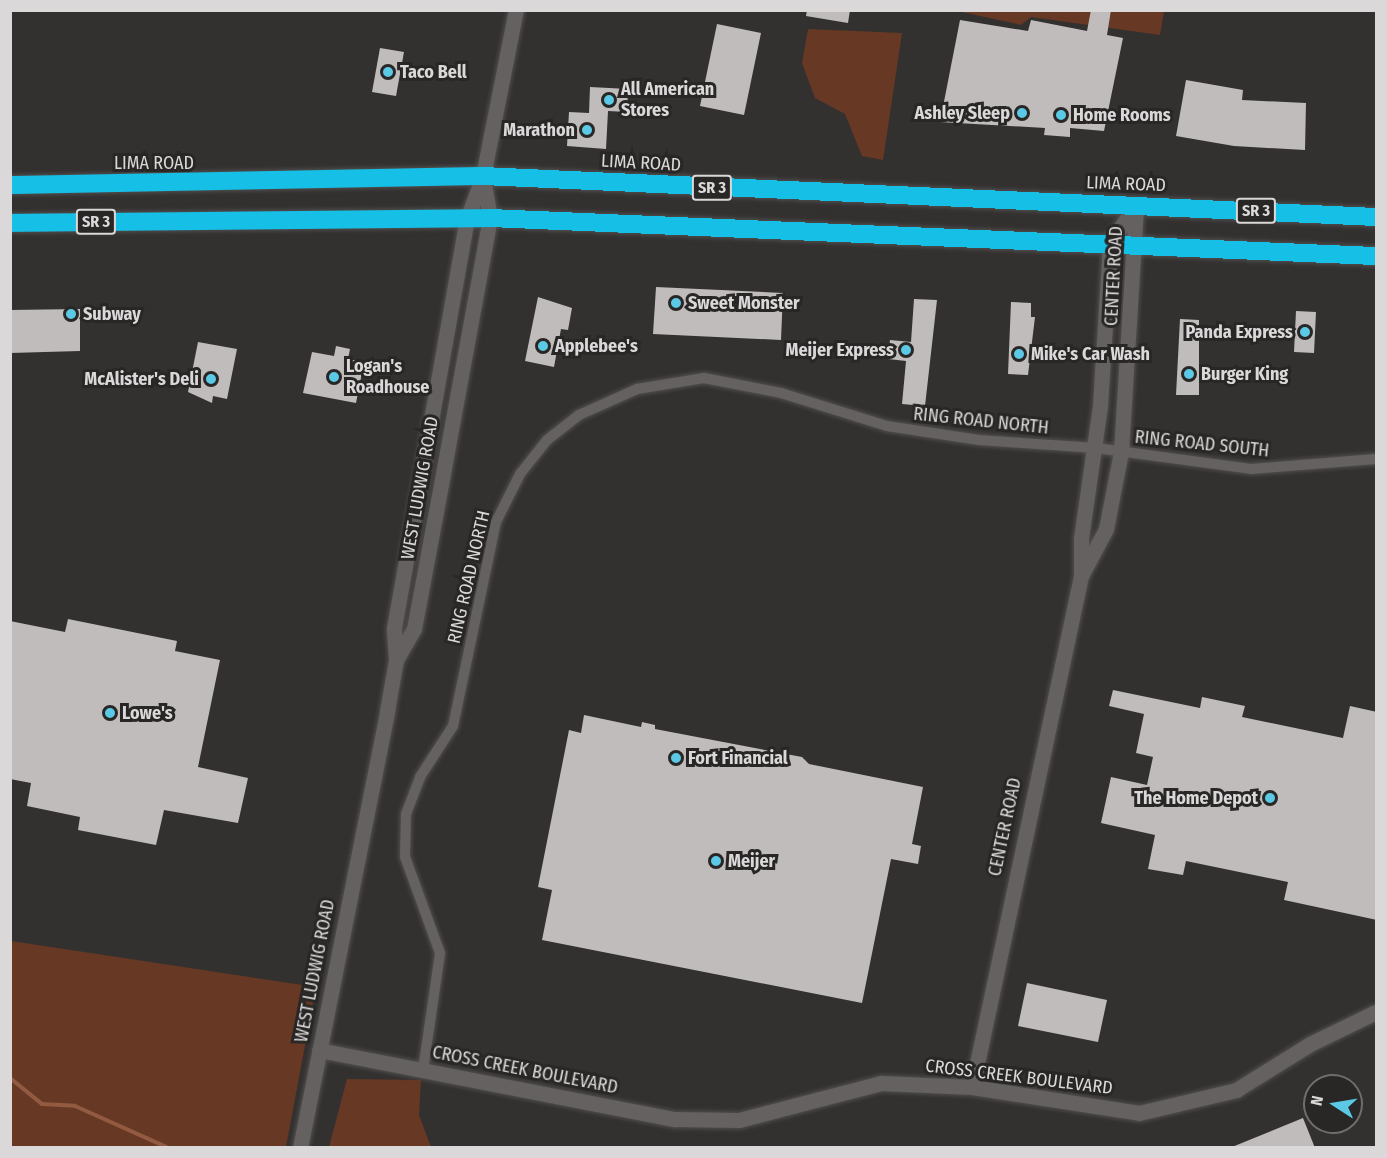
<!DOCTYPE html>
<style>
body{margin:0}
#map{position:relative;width:1387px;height:1158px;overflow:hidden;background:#333130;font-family:"Fira Sans Condensed",sans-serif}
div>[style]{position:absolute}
.green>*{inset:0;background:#673823}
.stream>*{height:4px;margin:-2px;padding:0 2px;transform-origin:2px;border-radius:2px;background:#925a41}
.building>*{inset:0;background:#c0bcbb}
.roads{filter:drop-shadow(0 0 2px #504e4e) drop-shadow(0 0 2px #504e4e)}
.street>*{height:10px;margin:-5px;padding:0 5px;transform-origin:5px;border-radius:5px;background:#646160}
.secondary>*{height:15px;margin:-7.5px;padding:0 7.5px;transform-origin:7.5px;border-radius:7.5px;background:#646160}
.highway>*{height:18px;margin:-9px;padding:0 9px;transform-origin:9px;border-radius:9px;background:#15bfe5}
.dots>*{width:16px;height:16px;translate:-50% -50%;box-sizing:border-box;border:3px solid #292726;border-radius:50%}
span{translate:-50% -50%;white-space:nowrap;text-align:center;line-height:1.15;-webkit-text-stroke:6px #292726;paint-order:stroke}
.shield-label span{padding:2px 4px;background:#292726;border:2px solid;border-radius:4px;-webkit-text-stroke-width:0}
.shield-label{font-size:16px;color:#dad8d8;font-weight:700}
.poi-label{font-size:18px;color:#dad8d8;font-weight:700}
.left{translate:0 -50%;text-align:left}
.right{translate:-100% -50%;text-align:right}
.street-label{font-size:18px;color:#dad8d8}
.frame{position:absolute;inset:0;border:12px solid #dad8d8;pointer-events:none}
.north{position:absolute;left:1303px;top:1074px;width:60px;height:60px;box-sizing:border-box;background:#292726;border:2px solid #706e6d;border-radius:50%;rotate:282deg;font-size:16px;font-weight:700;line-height:24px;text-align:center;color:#dad8d8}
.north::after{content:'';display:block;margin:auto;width:21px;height:27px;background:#5bc8e6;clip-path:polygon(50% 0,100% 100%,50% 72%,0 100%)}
</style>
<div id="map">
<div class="green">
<i style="clip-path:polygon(953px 10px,1164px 11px,1160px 35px,1031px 17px,1021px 25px)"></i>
<i style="clip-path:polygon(808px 29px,902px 33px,883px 160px,862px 156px,845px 114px,815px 98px,802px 63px)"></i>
<i style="clip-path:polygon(11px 941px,316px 987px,286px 1147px,11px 1147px)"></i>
<i style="clip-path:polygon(347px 1079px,421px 1080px,419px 1115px,431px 1147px,329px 1147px)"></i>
</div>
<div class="stream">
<i style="left:10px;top:1078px;width:41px;rotate:39.1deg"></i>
<i style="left:42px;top:1104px;width:33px;rotate:3deg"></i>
<i style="left:75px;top:1106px;width:103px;rotate:24.1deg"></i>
</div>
<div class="building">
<i style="clip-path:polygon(807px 10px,850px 10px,848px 23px,806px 16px)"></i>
<i style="clip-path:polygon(1091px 10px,1111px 10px,1107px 35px,1123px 38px,1104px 131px,1070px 128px,1070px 137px,1044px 135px,1045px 128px,940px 122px,960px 20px,1028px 31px,1031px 20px,1087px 31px)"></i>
<i style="clip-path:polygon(717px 24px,761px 33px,744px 115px,700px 106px)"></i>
<i style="clip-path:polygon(380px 48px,404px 52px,396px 96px,372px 92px)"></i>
<i style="clip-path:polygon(1186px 80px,1243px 90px,1242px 100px,1306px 103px,1305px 150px,1234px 146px,1176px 136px)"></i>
<i style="clip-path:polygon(590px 87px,628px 89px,627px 112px,608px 111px,606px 149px,567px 146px,569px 112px,589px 113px)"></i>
<i style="clip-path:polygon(656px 287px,783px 293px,781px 340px,653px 334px)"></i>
<i style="clip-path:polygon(538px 297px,572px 308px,568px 330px,561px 329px,554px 367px,525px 361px)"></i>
<i style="clip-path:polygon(914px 299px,937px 300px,925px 406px,902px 404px,906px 361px,888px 359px,890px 340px,911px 342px)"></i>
<i style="clip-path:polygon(1011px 302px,1031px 303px,1031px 317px,1035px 317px,1028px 375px,1008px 374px)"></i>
<i style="clip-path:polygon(80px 309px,80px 351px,10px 353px,10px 310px)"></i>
<i style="clip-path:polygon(1296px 311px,1316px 312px,1314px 353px,1294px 352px)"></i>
<i style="clip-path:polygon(1180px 319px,1199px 320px,1199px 395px,1176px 395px)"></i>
<i style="clip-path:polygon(198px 342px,237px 349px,227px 399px,213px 396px,212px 403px,188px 392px)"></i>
<i style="clip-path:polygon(336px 346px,350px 349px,348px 359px,364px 362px,356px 403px,303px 393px,312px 352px,334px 356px)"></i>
<i style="clip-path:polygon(68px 619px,177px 641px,175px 651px,220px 660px,198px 767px,248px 778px,238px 823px,164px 810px,156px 845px,78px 830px,80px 817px,27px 806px,31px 783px,10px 779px,10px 621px,65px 632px)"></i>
<i style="clip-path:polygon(1113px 690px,1200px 708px,1202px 697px,1245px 706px,1242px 717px,1343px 738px,1350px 706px,1377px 712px,1377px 920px,1284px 900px,1288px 882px,1186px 861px,1183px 875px,1148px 869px,1155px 835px,1101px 823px,1111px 777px,1147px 785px,1153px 757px,1136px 753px,1144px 714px,1109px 706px)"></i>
<i style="clip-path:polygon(584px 715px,641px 727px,642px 722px,655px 725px,655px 729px,802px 757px,809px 764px,923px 787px,912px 844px,921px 846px,918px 864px,891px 859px,862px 1003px,542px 940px,552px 890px,538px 887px,569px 730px,581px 733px)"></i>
<i style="clip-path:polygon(1027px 983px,1107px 1000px,1098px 1042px,1018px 1026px)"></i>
<i style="clip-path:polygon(1303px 1118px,1315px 1148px,1232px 1148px,1232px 1147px)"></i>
</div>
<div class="roads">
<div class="street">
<i style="left:423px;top:1070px;width:118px;rotate:-81.7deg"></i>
<i style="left:440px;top:953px;width:102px;rotate:-110deg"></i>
<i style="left:405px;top:857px;width:43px;rotate:-88.7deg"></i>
<i style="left:406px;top:814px;width:40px;rotate:-69deg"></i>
<i style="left:420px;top:777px;width:61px;rotate:-57.1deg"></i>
<i style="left:453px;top:726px;width:208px;rotate:-78.1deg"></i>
<i style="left:496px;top:522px;width:54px;rotate:-63.4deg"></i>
<i style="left:520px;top:474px;width:43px;rotate:-51.5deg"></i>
<i style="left:547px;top:440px;width:41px;rotate:-38deg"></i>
<i style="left:579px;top:415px;width:64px;rotate:-24.1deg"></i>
<i style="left:637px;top:389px;width:68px;rotate:-9.3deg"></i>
<i style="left:704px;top:378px;width:78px;rotate:11deg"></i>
<i style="left:781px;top:393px;width:111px;rotate:17.3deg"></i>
<i style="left:887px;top:426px;width:93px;rotate:8.7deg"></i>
<i style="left:979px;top:440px;width:117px;rotate:3.9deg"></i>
<i style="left:1096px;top:448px;width:156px;rotate:7.7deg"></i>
<i style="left:1251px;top:469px;width:125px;rotate:-4.6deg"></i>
</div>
<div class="secondary">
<i style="left:1081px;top:576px;width:53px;rotate:-62deg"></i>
<i style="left:1106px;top:529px;width:78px;rotate:-79deg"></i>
<i style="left:1121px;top:452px;width:247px;rotate:-86.5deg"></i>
<i style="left:396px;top:660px;width:36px;rotate:-60deg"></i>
<i style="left:414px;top:629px;width:130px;rotate:-79.4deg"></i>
<i style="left:438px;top:501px;width:288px;rotate:-79.6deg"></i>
<i style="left:490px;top:218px;width:40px;rotate:-100deg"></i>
<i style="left:319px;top:1050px;width:363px;rotate:11deg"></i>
<i style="left:675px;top:1119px;width:64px;rotate:0.9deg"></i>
<i style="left:739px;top:1120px;width:147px;rotate:-14.6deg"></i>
<i style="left:881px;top:1083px;width:91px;rotate:2.5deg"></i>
<i style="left:972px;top:1087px;width:169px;rotate:8.8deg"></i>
<i style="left:1139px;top:1113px;width:100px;rotate:-13.3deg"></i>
<i style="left:1236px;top:1090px;width:87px;rotate:-31.9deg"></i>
<i style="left:1310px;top:1044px;width:73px;rotate:-25.9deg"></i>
<i style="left:972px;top:1087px;width:522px;rotate:-77.96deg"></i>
<i style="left:1081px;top:576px;width:38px;rotate:-90deg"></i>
<i style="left:1081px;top:538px;width:133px;rotate:-81.8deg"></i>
<i style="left:1100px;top:406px;width:163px;rotate:-86.5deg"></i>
<i style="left:1110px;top:243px;width:46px;rotate:-55.6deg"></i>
<i style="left:300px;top:1148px;width:446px;rotate:-78.7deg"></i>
<i style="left:387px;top:711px;width:52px;rotate:-80deg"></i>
<i style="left:396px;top:660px;width:32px;rotate:-94deg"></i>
<i style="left:394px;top:628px;width:415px;rotate:-79.9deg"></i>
<i style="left:467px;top:219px;width:46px;rotate:-69.6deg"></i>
<i style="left:483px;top:176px;width:169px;rotate:-78.8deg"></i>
</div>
<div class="highway">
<i style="left:10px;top:185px;width:473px;rotate:-1.1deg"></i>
<i style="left:483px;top:176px;width:894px;rotate:2.63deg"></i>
<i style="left:10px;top:223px;width:480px;rotate:-0.6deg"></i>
<i style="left:490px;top:218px;width:887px;rotate:2.46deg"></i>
</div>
</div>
<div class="dots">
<i style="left:388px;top:72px;background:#5bc8e6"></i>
<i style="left:609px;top:100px;background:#5bc8e6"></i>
<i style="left:1022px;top:113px;background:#5bc8e6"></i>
<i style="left:1061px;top:115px;background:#5bc8e6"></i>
<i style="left:587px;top:130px;background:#5bc8e6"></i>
<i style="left:676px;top:303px;background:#5bc8e6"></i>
<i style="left:71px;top:314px;background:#5bc8e6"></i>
<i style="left:1305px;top:332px;background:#5bc8e6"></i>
<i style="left:543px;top:346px;background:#5bc8e6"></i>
<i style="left:906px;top:350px;background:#5bc8e6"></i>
<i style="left:1019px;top:354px;background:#5bc8e6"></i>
<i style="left:1189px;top:374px;background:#5bc8e6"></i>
<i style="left:334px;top:377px;background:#5bc8e6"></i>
<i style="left:211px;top:379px;background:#5bc8e6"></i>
<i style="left:110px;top:713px;background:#5bc8e6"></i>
<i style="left:676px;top:758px;background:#5bc8e6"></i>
<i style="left:1270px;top:798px;background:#5bc8e6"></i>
<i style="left:716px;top:861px;background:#5bc8e6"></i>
</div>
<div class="shield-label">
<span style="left:712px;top:188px">SR 3</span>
<span style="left:1256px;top:211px">SR 3</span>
<span style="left:96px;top:222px">SR 3</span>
</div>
<div class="poi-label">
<span class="left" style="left:400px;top:72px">Taco Bell</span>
<span class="left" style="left:621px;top:100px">All American<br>Stores</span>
<span class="right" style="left:1010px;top:113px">Ashley Sleep</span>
<span class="left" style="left:1073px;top:115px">Home Rooms</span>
<span class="right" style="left:575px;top:130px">Marathon</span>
<span class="left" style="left:688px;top:303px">Sweet Monster</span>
<span class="left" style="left:83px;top:314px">Subway</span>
<span class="right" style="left:1293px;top:332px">Panda Express</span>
<span class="left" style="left:555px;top:346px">Applebee's</span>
<span class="right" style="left:894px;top:350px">Meijer Express</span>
<span class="left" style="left:1031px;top:354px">Mike's Car Wash</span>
<span class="left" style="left:346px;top:377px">Logan's<br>Roadhouse</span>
<span class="left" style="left:1201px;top:374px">Burger King</span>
<span class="right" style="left:199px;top:379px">McAlister's Deli</span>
<span class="left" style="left:122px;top:713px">Lowe's</span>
<span class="left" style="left:688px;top:758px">Fort Financial</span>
<span class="right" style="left:1258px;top:798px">The Home Depot</span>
<span class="left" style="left:728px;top:861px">Meijer</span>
</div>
<div class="street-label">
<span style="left:154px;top:163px">LIMA ROAD</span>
<span style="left:641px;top:163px;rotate:3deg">LIMA ROAD</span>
<span style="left:1126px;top:184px;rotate:2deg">LIMA ROAD</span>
<span style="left:1114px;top:276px;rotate:-87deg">CENTER ROAD</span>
<span style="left:981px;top:421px;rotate:6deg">RING ROAD NORTH</span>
<span style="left:1202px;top:444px;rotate:6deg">RING ROAD SOUTH</span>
<span style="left:420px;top:488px;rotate:-80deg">WEST LUDWIG ROAD</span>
<span style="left:469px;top:577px;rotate:-77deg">RING ROAD NORTH</span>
<span style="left:1005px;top:827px;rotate:-78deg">CENTER ROAD</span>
<span style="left:315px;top:971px;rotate:-79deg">WEST LUDWIG ROAD</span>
<span style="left:525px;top:1070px;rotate:11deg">CROSS CREEK BOULEVARD</span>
<span style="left:1019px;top:1077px;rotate:7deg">CROSS CREEK BOULEVARD</span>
</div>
<div class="frame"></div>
<div class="north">N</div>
</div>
